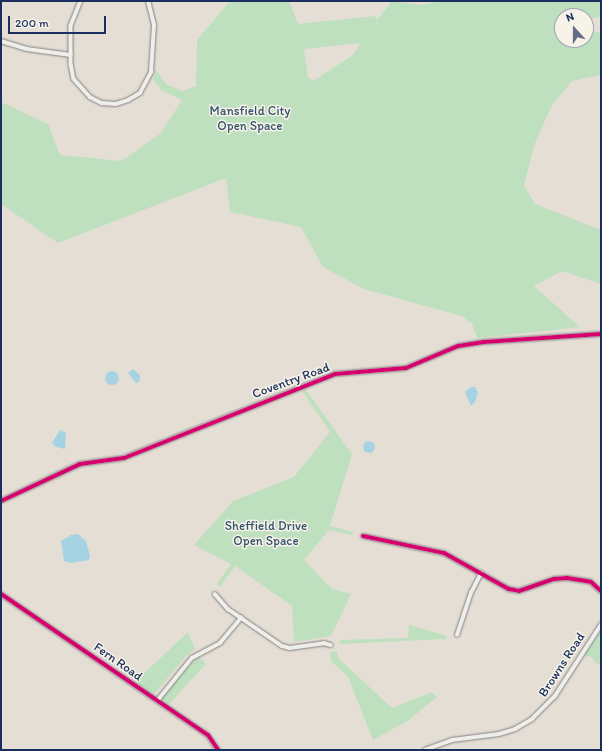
<!DOCTYPE html>
<style>
body{margin:0}
#map{position:relative;width:602px;height:751px;overflow:hidden;background:#e5ded4;font-family:Itim,sans-serif}
div>[style]{position:absolute}
.green>*{inset:0;background:#bee0bf}
.water>*{inset:0;background:#a5d3e4}
.round{border-radius:50%}
.roads{filter:drop-shadow(0 0 1px #828387) drop-shadow(0 0 1px #828387)}
.minor>*{height:3.5px;margin:-1.75px;padding:0 1.75px;transform-origin:1.75px;border-radius:1.75px;background:#f0eee9}
.cycleway>*{height:4px;margin:-2px;padding:0 2px;transform-origin:2px;border-radius:2px;background:#d6006c}
span{translate:-50% -50%;white-space:nowrap;text-align:center;line-height:1.15;-webkit-text-stroke:3px #f7f3e8;paint-order:stroke}
.park-label{font-size:13px;color:#35536e}
.street-label{font-size:13px;color:#1b2f5e}
.frame{position:absolute;inset:0;border:2px solid #1b2f5e;pointer-events:none}
.north{position:absolute;left:554px;top:8px;width:40px;height:40px;box-sizing:border-box;background:#f7f3e8;border:1px solid #9fa5b1;border-radius:50%;rotate:339deg;font-size:11px;font-weight:700;line-height:16px;text-align:center;color:#1b2f5e}
.north::after{content:'';display:block;margin:auto;width:14px;height:18px;background:#626c87;clip-path:polygon(50% 0,100% 100%,50% 72%,0 100%)}
.scale{position:absolute;left:8px;top:16px;width:98px;height:18px;box-sizing:border-box;border:2px solid #1b2f5e;border-top:0;padding-left:5px;font-size:12px;line-height:14px;white-space:nowrap;color:#1b2f5e;-webkit-text-stroke:3px #f7f3e8;paint-order:stroke}
</style>
<div id="map">
<div class="green">
<i style="clip-path:polygon(evenodd,230px 1px,289px 1px,298px 24px,375px 16px,377px 20px,392px 1px,420px 5px,443px 1px,601px 1px,601px 17px,586px 19px,586px 16px,562px 16px,562px 40px,586px 40px,586px 29px,601px 33px,601px 75px,572px 81px,552px 105px,535px 143px,524px 185px,535px 204px,601px 230px,601px 284px,562px 271px,534px 286px,580px 327px,477px 338px,472px 324px,462px 316px,364px 289px,323px 267px,301px 227px,230px 212px,226px 178px,58px 243px,1px 204px,1px 102px,48px 124px,60px 155px,121px 161px,160px 134px,182px 100px,161px 90px,153px 79px,156px 70px,166px 84px,182px 91px,196px 86px,197px 40px,230px 1px,361px 43px,353px 55px,313px 81px,308px 77px,304px 49px,361px 43px)"></i>
<i style="clip-path:polygon(306px 390px,352px 454px,330px 526px,353px 532px,352px 535px,329px 530px,304px 560px,332px 589px,351px 594px,331px 636px,294px 642px,292px 606px,235px 566px,220px 587px,217px 584px,231px 564px,194px 545px,233px 501px,294px 477px,330px 432px,302px 391px)"></i>
<i style="clip-path:polygon(409px 625px,447px 636px,446px 639px,340px 644px,339px 640px,408px 638px)"></i>
<i style="clip-path:polygon(601px 630px,601px 662px,598px 665px,591px 657px,584px 655px)"></i>
<i style="clip-path:polygon(188px 632px,195px 649px,185px 657px,156px 692px,151px 693px,135px 682px)"></i>
<i style="clip-path:polygon(337px 651px,338px 658px,392px 708px,432px 692px,437px 697px,409px 720px,373px 740px,348px 677px,331px 661px,330px 652px)"></i>
<i style="clip-path:polygon(198px 656px,206px 664px,168px 705px,161px 698px)"></i>
</div>
<div class="water">
<i style="clip-path:polygon(133px 369px,140px 375px,140px 381px,136px 383px,128px 373px)"></i>
<i class="round" style="left:105px;top:371px;width:14px;height:14px"></i>
<i style="clip-path:polygon(471px 387px,475px 387px,478px 392px,475px 402px,471px 406px,465px 392px)"></i>
<i style="clip-path:polygon(60px 430px,66px 433px,65px 449px,56px 447px,52px 443px)"></i>
<i class="round" style="left:363px;top:441px;width:12px;height:12px"></i>
<i style="clip-path:polygon(78px 534px,86px 541px,90px 556px,89px 560px,70px 563px,64px 561px,61px 541px,71px 535px)"></i>
</div>
<div class="roads">
<div class="minor">
<i style="left:81px;top:1px;width:27px;rotate:112deg"></i>
<i style="left:71px;top:26px;width:38px;rotate:90deg"></i>
<i style="left:71px;top:64px;width:15px;rotate:79deg"></i>
<i style="left:74px;top:79px;width:24px;rotate:48deg"></i>
<i style="left:90px;top:97px;width:13px;rotate:27deg"></i>
<i style="left:102px;top:103px;width:14px;rotate:4deg"></i>
<i style="left:116px;top:104px;width:13px;rotate:-18deg"></i>
<i style="left:128px;top:100px;width:14px;rotate:-30deg"></i>
<i style="left:140px;top:93px;width:24px;rotate:-62deg"></i>
<i style="left:151px;top:72px;width:47px;rotate:-86.3deg"></i>
<i style="left:154px;top:25px;width:25px;rotate:-104deg"></i>
<i style="left:1px;top:41px;width:27px;rotate:17deg"></i>
<i style="left:27px;top:49px;width:44px;rotate:7.8deg"></i>
<i style="left:1px;top:501px;width:87px;rotate:-25.1deg"></i>
<i style="left:80px;top:464px;width:44px;rotate:-7.8deg"></i>
<i style="left:124px;top:458px;width:227px;rotate:-21.7deg"></i>
<i style="left:335px;top:374px;width:71px;rotate:-4.8deg"></i>
<i style="left:406px;top:368px;width:56px;rotate:-22.9deg"></i>
<i style="left:458px;top:346px;width:26px;rotate:-9deg"></i>
<i style="left:484px;top:342px;width:117px;rotate:-3.9deg"></i>
<i style="left:363px;top:536px;width:83px;rotate:11.9deg"></i>
<i style="left:444px;top:553px;width:74px;rotate:29deg"></i>
<i style="left:509px;top:589px;width:10px;rotate:11deg"></i>
<i style="left:519px;top:591px;width:37px;rotate:-19deg"></i>
<i style="left:554px;top:579px;width:13px;rotate:-4deg"></i>
<i style="left:567px;top:578px;width:24px;rotate:9deg"></i>
<i style="left:591px;top:582px;width:13px;rotate:42deg"></i>
<i style="left:1px;top:594px;width:250px;rotate:34.3deg"></i>
<i style="left:208px;top:735px;width:18px;rotate:56deg"></i>
<i style="left:215px;top:594px;width:20px;rotate:49deg"></i>
<i style="left:228px;top:609px;width:65px;rotate:34.4deg"></i>
<i style="left:282px;top:646px;width:8px;rotate:14deg"></i>
<i style="left:290px;top:648px;width:34px;rotate:-8deg"></i>
<i style="left:324px;top:643px;width:7px;rotate:16deg"></i>
<i style="left:457px;top:635px;width:44px;rotate:-71.6deg"></i>
<i style="left:471px;top:593px;width:22px;rotate:-63deg"></i>
<i style="left:157px;top:701px;width:55px;rotate:-50.9deg"></i>
<i style="left:192px;top:658px;width:32px;rotate:-28deg"></i>
<i style="left:220px;top:643px;width:33px;rotate:-50deg"></i>
<i style="left:425px;top:750px;width:29px;rotate:-20deg"></i>
<i style="left:452px;top:740px;width:47px;rotate:-7.3deg"></i>
<i style="left:499px;top:734px;width:17px;rotate:-17deg"></i>
<i style="left:515px;top:729px;width:20px;rotate:-30deg"></i>
<i style="left:532px;top:719px;width:33px;rotate:-45deg"></i>
<i style="left:555px;top:696px;width:85px;rotate:-57.1deg"></i>
</div>
</div>
<div class="cycleway">
<i style="left:1px;top:501px;width:87px;rotate:-25.1deg"></i>
<i style="left:80px;top:464px;width:44px;rotate:-7.8deg"></i>
<i style="left:124px;top:458px;width:227px;rotate:-21.7deg"></i>
<i style="left:335px;top:374px;width:71px;rotate:-4.8deg"></i>
<i style="left:406px;top:368px;width:56px;rotate:-22.9deg"></i>
<i style="left:458px;top:346px;width:26px;rotate:-9deg"></i>
<i style="left:484px;top:342px;width:117px;rotate:-3.9deg"></i>
<i style="left:363px;top:536px;width:83px;rotate:11.9deg"></i>
<i style="left:444px;top:553px;width:74px;rotate:29deg"></i>
<i style="left:509px;top:589px;width:10px;rotate:11deg"></i>
<i style="left:519px;top:591px;width:37px;rotate:-19deg"></i>
<i style="left:554px;top:579px;width:13px;rotate:-4deg"></i>
<i style="left:567px;top:578px;width:24px;rotate:9deg"></i>
<i style="left:591px;top:582px;width:13px;rotate:42deg"></i>
<i style="left:1px;top:594px;width:250px;rotate:34.3deg"></i>
<i style="left:208px;top:735px;width:18px;rotate:56deg"></i>
</div>
<div class="park-label">
<span style="left:250px;top:119px">Mansfield City<br>Open Space</span>
<span style="left:266px;top:534px">Sheffield Drive<br>Open Space</span>
</div>
<div class="street-label">
<span style="left:291px;top:381px;rotate:-20deg">Coventry Road</span>
<span style="left:118px;top:662px;rotate:35deg">Fern Road</span>
<span style="left:562px;top:665px;rotate:-57deg">Browns Road</span>
</div>
<div class="frame"></div>
<div class="north">N</div>
<div class="scale">200 m</div>
</div>
